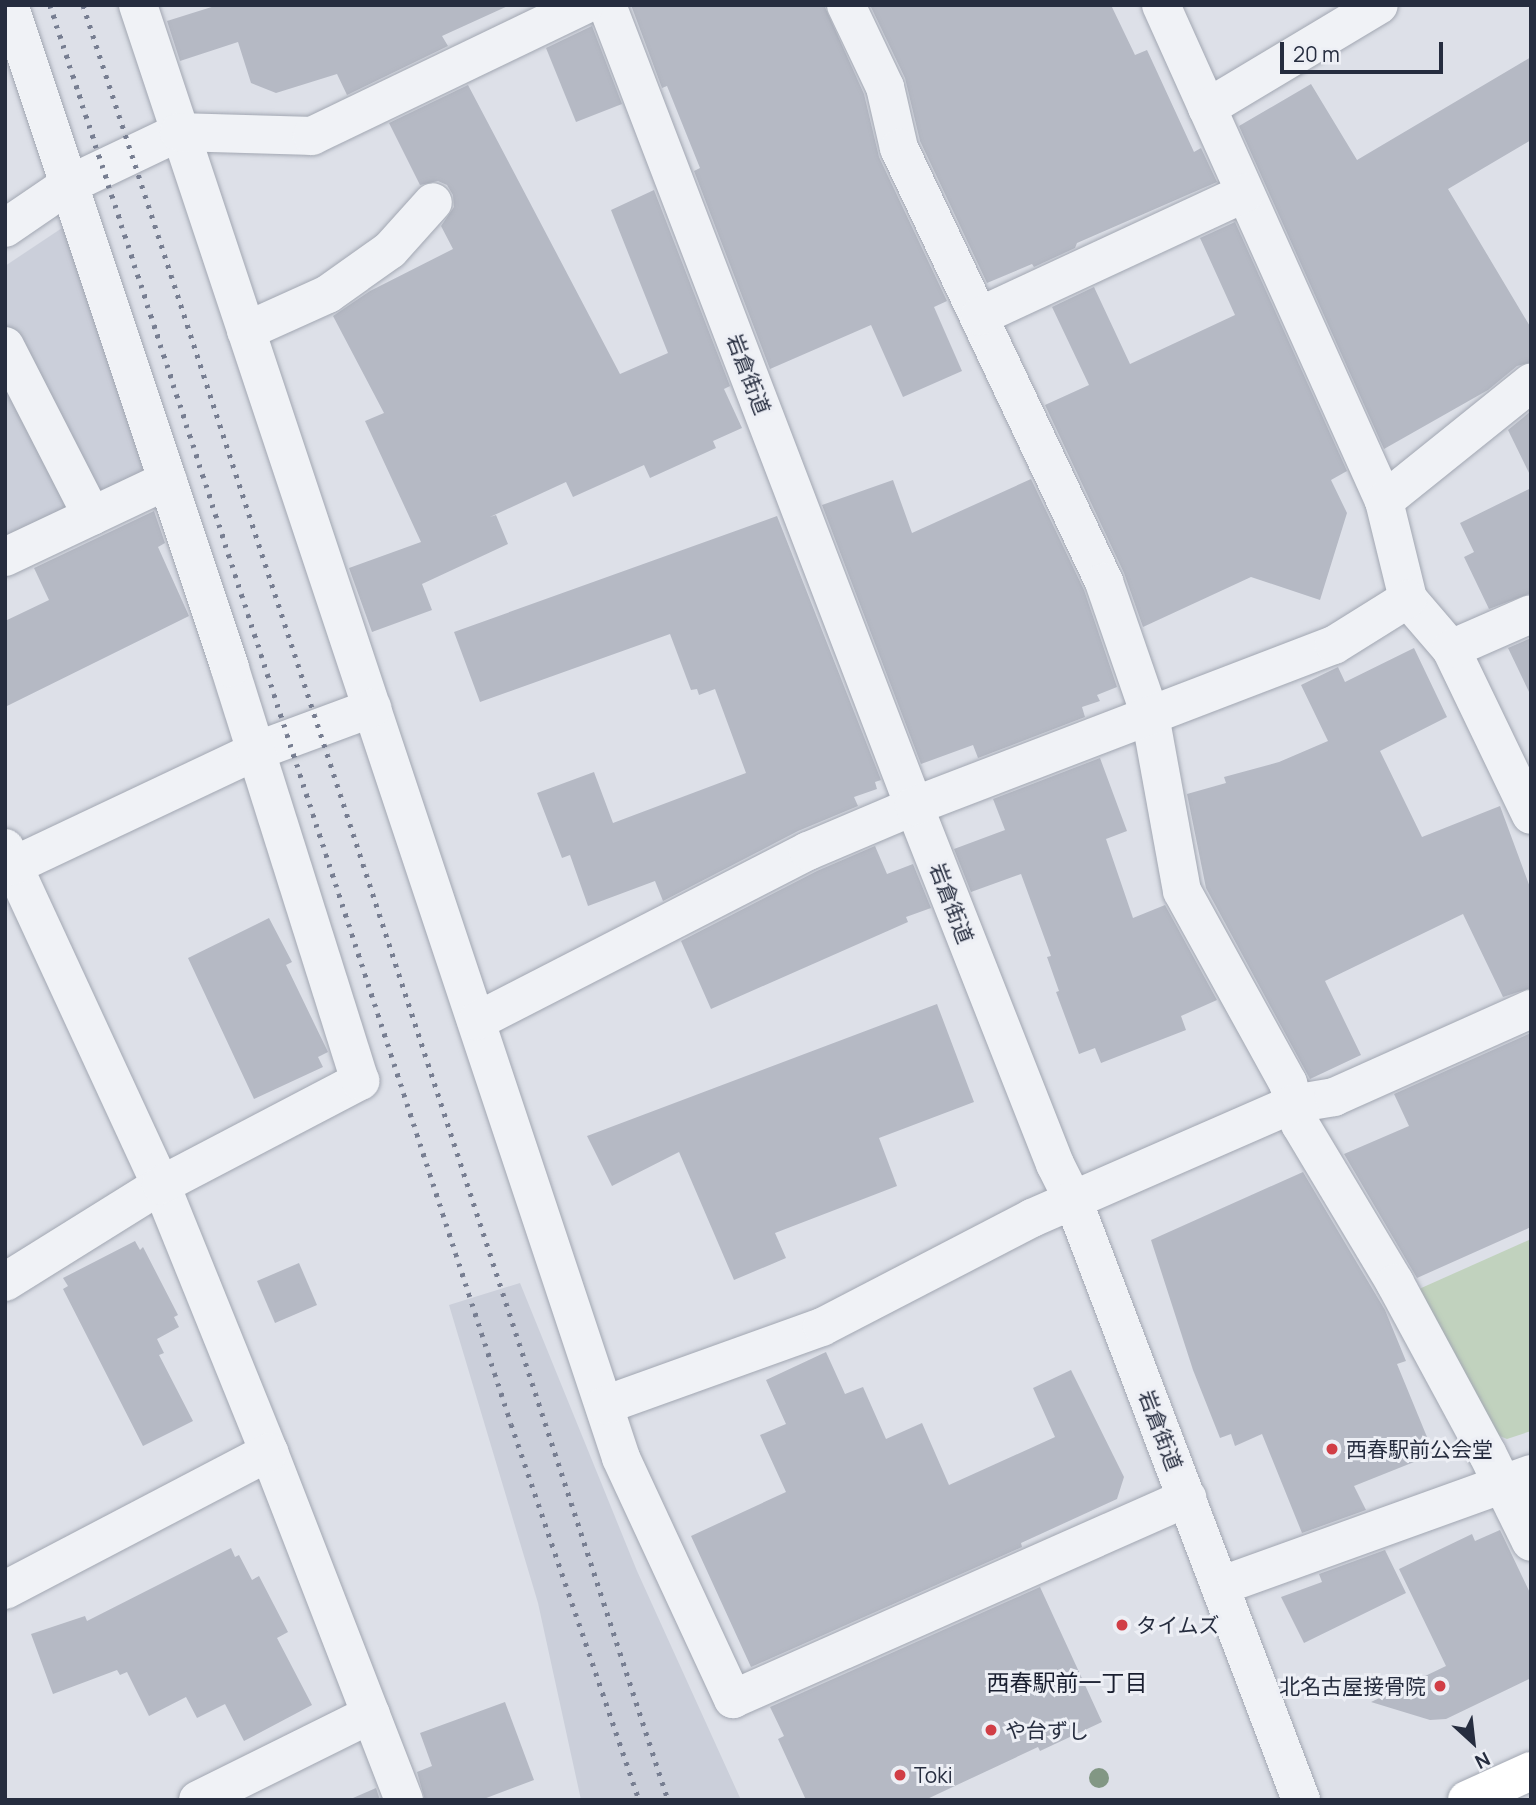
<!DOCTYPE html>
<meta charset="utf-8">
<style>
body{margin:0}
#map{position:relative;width:1536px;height:1805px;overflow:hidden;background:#dde0e8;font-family:Manrope,"Noto Sans JP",sans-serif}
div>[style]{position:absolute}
.built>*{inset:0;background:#cbcfda}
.green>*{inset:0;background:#c1d2be}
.building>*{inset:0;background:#b5b9c4}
.roads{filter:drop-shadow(0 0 2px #a2a7b2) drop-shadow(0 0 2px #a2a7b2)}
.minor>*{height:38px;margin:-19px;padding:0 19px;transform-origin:19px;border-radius:19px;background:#f0f2f6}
.major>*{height:38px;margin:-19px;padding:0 19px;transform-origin:19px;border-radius:19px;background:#fff}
.rail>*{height:5px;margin-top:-2.5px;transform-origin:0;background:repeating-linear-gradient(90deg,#777e91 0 3.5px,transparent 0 10.5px)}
.trees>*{width:20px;height:20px;margin:-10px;border-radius:50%;background:#829784}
.dots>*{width:19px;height:19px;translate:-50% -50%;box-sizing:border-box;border:4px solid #edeff5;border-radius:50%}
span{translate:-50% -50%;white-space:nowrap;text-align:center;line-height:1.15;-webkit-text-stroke:6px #edeff5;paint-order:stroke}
.street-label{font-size:21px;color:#262d3f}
.poi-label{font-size:21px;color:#262d3f}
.left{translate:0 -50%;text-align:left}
.right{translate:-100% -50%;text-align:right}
.neighbourhood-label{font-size:23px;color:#191e2f}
.frame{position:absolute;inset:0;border:7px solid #262d3f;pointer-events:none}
.north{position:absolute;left:1438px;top:1707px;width:70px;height:70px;-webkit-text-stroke:5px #edeff5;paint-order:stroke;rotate:153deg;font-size:19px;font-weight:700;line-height:28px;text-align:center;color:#262d3f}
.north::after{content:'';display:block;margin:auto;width:24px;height:32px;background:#262d3f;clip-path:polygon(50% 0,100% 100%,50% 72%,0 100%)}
.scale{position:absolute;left:1280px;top:42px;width:163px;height:32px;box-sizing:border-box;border:4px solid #262d3f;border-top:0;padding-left:9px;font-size:21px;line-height:24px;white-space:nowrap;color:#262d3f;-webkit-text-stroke:5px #edeff5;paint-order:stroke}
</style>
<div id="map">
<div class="built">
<i style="clip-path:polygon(68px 224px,149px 470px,5px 536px,5px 266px)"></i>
<i style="clip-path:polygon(520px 1283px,637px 1571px,741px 1800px,581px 1800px,538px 1603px,449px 1305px)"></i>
</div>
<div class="green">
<i style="clip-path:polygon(1531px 1239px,1531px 1431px,1507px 1439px,1492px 1433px,1419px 1289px)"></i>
</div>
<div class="building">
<i style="clip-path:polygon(218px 5px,510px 5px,442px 36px,448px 46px,347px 95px,337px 74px,276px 93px,251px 83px,238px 42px,180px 61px,167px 21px)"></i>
<i style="clip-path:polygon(631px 5px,824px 5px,864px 94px,879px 157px,947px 301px,934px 307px,962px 371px,903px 397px,871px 325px,770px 369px,694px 171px,700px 168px,667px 86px,662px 88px)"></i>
<i style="clip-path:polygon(870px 5px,1111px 5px,1135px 55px,1147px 50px,1194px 152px,1201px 148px,1217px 182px,1077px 243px,1075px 248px,1034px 267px,1032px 264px,987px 283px,920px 141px,905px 78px)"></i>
<i style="clip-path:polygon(592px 26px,622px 104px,576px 122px,546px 48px)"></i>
<i style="clip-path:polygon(1531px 57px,1531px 140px,1448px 189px,1531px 328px,1531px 362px,1517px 366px,1488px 390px,1384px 449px,1239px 126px,1311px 84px,1357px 160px)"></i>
<i style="clip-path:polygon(468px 85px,620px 374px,668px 353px,611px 210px,654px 190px,730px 386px,724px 389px,742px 428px,713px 441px,716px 448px,650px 478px,644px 465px,573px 497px,566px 482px,490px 517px,496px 515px,508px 544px,422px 584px,432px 610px,372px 632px,349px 568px,421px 542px,365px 421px,384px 413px,333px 316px,370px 291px,453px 249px,441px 226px,454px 207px,453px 195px,447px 185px,438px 181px,420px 185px,389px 123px)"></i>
<i style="clip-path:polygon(1235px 222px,1347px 471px,1331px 480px,1347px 513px,1320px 600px,1251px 577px,1143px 627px,1124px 573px,1045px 405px,1089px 385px,1052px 307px,1094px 287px,1130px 364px,1235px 315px,1200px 238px)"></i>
<i style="clip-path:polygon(1531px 411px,1531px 477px,1508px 430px)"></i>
<i style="clip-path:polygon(1031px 479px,1084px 590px,1117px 687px,1097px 695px,1100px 701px,1082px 707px,1085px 717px,978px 758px,973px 745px,921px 764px,822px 505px,893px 480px,912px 533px)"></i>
<i style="clip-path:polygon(1531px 488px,1531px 593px,1489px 609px,1464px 557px,1474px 552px,1460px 523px)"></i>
<i style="clip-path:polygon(154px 511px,165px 543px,158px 547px,189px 616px,5px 707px,5px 621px,49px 600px,34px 568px)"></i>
<i style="clip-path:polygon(777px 516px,881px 780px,875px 782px,877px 789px,854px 797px,858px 806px,798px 831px,663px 901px,655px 881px,588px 906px,570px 855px,562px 858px,537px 793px,594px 772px,613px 823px,746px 773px,715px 689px,699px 695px,697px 689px,691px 690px,670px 634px,480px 702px,454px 632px)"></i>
<i style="clip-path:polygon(1531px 638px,1531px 696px,1508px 648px)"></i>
<i style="clip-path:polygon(1414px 648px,1447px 717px,1380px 751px,1422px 837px,1500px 806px,1531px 890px,1531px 988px,1503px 997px,1463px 914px,1325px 981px,1361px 1055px,1310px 1079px,1206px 888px,1187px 794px,1226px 783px,1224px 777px,1279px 762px,1328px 741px,1301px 685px,1338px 667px,1345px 682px)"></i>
<i style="clip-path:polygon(1100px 758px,1127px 831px,1106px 839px,1133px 918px,1165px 905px,1217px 1000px,1181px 1016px,1186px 1030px,1101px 1063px,1095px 1048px,1079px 1054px,1056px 992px,1059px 991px,1047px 957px,1051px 956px,1021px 874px,971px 892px,954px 849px,1005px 830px,993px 799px)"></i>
<i style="clip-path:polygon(875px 846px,887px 874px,913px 864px,931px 908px,906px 917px,908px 922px,711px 1009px,681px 941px,817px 871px)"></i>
<i style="clip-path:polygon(269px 918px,292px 962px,286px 965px,328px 1052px,318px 1057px,323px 1067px,254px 1099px,188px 958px)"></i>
<i style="clip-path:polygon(937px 1004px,974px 1102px,879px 1138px,897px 1186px,775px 1233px,786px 1258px,734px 1280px,679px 1152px,612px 1186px,587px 1136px)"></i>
<i style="clip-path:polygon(1531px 1033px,1531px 1227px,1417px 1278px,1344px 1154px,1409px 1126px,1394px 1094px)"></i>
<i style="clip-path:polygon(1303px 1172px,1385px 1310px,1406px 1361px,1397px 1364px,1434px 1454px,1354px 1486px,1366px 1510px,1302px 1533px,1262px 1434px,1235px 1446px,1231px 1434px,1220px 1438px,1193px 1370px,1151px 1240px)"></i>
<i style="clip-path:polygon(135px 1241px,140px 1250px,143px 1247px,178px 1315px,174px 1317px,179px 1327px,157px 1339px,164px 1353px,159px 1355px,193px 1421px,143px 1446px,63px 1289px,68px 1286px,63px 1278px)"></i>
<i style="clip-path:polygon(299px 1263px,317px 1305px,275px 1323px,257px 1281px)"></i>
<i style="clip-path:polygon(826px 1352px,845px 1394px,863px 1387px,886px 1439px,922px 1423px,949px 1485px,1055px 1437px,1033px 1388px,1071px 1370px,1124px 1477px,1117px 1499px,1021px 1543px,1022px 1547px,751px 1667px,691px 1536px,786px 1492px,760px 1435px,786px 1424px,766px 1380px)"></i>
<i style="clip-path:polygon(1500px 1530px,1531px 1595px,1531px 1678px,1446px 1719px,1430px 1720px,1371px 1702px,1446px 1666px,1399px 1569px,1472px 1534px,1475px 1541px)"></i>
<i style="clip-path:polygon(231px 1548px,235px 1557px,239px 1555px,252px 1580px,259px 1576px,288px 1632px,277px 1638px,312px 1705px,244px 1741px,225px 1704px,197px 1718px,186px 1697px,149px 1716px,127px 1672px,120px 1675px,117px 1670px,53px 1694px,31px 1634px,85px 1616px,87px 1621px)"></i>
<i style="clip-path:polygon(1385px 1550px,1406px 1593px,1304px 1643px,1281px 1597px,1322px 1582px,1319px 1574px)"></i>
<i style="clip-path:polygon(1040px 1587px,1102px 1722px,1040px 1751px,1038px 1747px,925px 1800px,806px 1800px,778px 1739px,784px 1736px,770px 1707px)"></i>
<i style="clip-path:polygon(505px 1702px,534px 1780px,481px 1800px,425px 1800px,417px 1772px,432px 1766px,420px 1733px)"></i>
<i style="clip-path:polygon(376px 1788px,380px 1800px,354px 1800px,353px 1798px)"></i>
</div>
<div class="roads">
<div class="minor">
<i style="left:138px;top:5px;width:1531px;rotate:71.61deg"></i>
<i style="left:621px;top:1458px;width:266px;rotate:65.1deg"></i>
<i style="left:733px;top:1699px;width:497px;rotate:-23.9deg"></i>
<i style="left:607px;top:5px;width:858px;rotate:69.03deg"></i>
<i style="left:914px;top:806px;width:385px;rotate:68.5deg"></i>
<i style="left:1055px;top:1164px;width:40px;rotate:63.4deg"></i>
<i style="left:1073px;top:1200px;width:642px;rotate:69.19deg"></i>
<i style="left:846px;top:5px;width:91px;rotate:64.6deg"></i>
<i style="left:885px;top:87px;width:63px;rotate:77.1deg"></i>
<i style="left:899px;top:148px;width:480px;rotate:64.7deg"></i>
<i style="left:1104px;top:582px;width:141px;rotate:70.9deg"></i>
<i style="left:1150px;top:715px;width:179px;rotate:79.7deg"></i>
<i style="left:1182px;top:891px;width:219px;rotate:61.1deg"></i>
<i style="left:1288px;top:1083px;width:43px;rotate:73.7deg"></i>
<i style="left:1300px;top:1124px;width:185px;rotate:59.1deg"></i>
<i style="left:1395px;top:1283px;width:193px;rotate:61.6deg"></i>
<i style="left:1487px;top:1453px;width:99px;rotate:63.7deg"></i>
<i style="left:1161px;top:5px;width:544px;rotate:65.79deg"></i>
<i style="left:1384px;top:501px;width:101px;rotate:76.2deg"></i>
<i style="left:1408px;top:599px;width:66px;rotate:49.3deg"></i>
<i style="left:1451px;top:649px;width:184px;rotate:64.3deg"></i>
<i style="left:1207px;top:108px;width:200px;rotate:-30.9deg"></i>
<i style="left:5px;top:228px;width:76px;rotate:-34.3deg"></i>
<i style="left:68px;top:185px;width:123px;rotate:-25.5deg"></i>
<i style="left:179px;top:132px;width:133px;rotate:1.7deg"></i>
<i style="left:312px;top:136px;width:302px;rotate:-25.7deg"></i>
<i style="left:980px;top:316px;width:292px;rotate:-24.9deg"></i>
<i style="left:246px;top:331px;width:90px;rotate:-24.3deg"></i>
<i style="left:328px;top:294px;width:76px;rotate:-35.4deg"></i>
<i style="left:390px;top:250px;width:64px;rotate:-48.1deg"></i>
<i style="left:5px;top:346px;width:191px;rotate:62.9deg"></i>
<i style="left:1384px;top:501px;width:189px;rotate:-38.8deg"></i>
<i style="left:5px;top:557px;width:180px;rotate:-25.3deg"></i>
<i style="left:1451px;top:649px;width:87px;rotate:-23.6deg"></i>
<i style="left:5px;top:848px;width:371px;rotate:65.2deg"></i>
<i style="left:161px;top:1185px;width:288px;rotate:68deg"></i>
<i style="left:269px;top:1452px;width:373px;rotate:68.8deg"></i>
<i style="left:13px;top:866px;width:269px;rotate:-25.3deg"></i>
<i style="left:256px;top:751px;width:124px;rotate:-20.3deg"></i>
<i style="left:477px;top:1021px;width:372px;rotate:-27.2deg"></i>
<i style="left:808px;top:851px;width:115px;rotate:-23deg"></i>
<i style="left:914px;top:806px;width:450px;rotate:-21deg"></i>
<i style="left:1334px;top:645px;width:87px;rotate:-31.9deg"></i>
<i style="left:5px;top:1282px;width:184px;rotate:-31.9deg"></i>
<i style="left:161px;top:1185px;width:225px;rotate:-27.6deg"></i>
<i style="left:360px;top:1081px;width:433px;rotate:-107.5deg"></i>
<i style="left:230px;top:668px;width:699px;rotate:-108.43deg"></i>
<i style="left:605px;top:1405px;width:231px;rotate:-19.8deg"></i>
<i style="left:822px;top:1327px;width:237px;rotate:-27.4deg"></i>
<i style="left:1032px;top:1218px;width:285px;rotate:-23.6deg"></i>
<i style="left:1293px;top:1104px;width:42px;rotate:-9.7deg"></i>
<i style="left:1334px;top:1097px;width:216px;rotate:-24.1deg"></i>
<i style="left:1220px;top:1586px;width:331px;rotate:-19.8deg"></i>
<i style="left:5px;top:1590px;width:298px;rotate:-27.6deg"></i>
<i style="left:198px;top:1800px;width:193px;rotate:-26.4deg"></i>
</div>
<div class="major">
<i style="left:1467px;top:1800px;width:70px;rotate:-24.4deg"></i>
</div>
</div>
<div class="rail">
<i style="left:50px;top:5px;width:1492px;rotate:72deg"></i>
<i style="left:511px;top:1424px;width:397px;rotate:71.2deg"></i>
<i style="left:83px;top:5px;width:1888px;rotate:71.95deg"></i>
</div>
<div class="trees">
<i style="left:1099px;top:1778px"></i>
</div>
<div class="dots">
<i style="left:1332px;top:1449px;background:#d13e46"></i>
<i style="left:1122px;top:1625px;background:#d13e46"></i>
<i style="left:1440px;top:1686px;background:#d13e46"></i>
<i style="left:991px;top:1730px;background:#d13e46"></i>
<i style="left:900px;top:1775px;background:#d13e46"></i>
</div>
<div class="street-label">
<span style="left:749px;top:374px;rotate:69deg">岩倉街道</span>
<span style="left:952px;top:903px;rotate:69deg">岩倉街道</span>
<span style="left:1161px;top:1430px;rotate:69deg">岩倉街道</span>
</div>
<div class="poi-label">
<span class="left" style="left:1346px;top:1449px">西春駅前公会堂</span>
<span class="left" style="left:1136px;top:1625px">タイムズ</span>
<span class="right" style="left:1426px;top:1686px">北名古屋接骨院</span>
<span class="left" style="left:1005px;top:1730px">や台ずし</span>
<span class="left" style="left:914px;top:1775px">Toki</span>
</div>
<div class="neighbourhood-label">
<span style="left:1067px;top:1682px">西春駅前一丁目</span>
</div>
<div class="frame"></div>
<div class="north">N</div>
<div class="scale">20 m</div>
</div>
